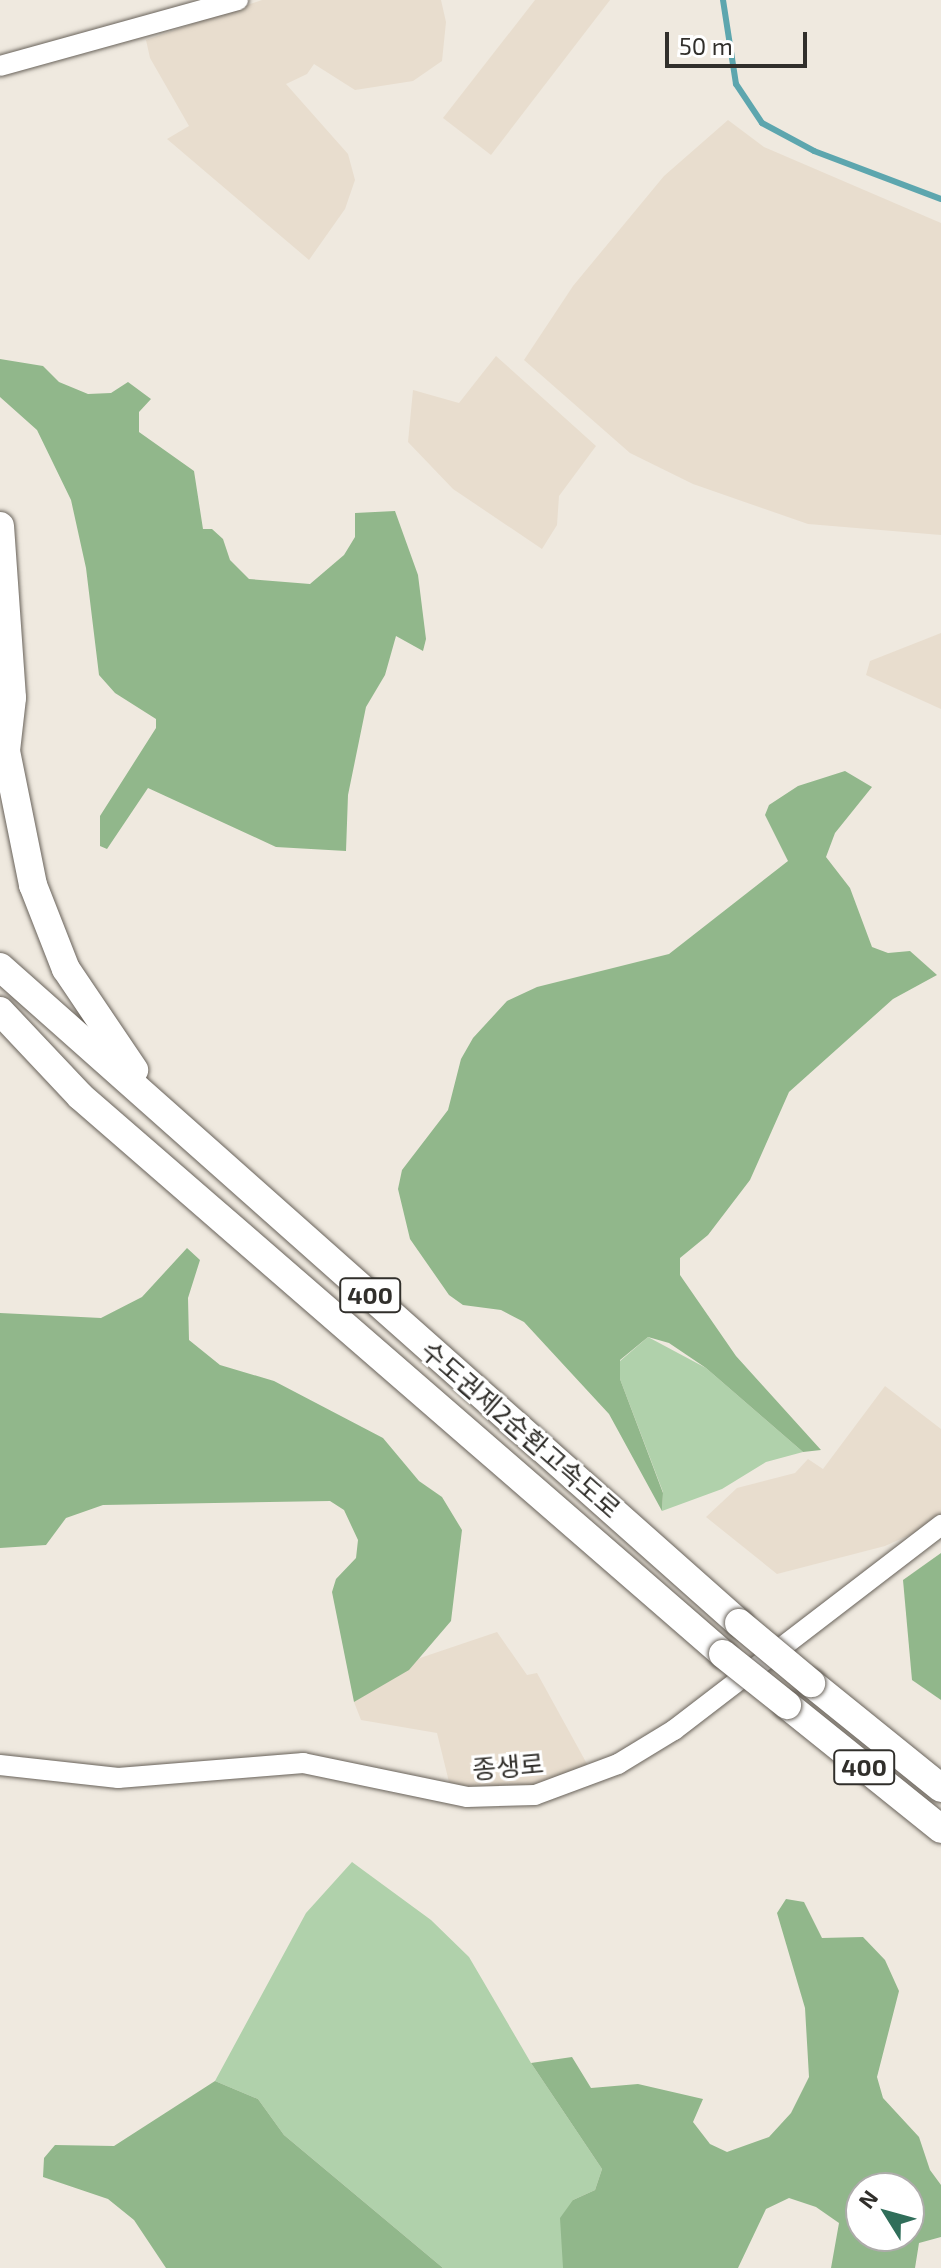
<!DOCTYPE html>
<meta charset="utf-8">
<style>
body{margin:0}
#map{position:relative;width:941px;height:2268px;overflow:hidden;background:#efe9df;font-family:"Exo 2","Noto Sans KR",sans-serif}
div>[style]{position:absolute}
.built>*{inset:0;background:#e8ddce}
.green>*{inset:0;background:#b0d1ab}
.forest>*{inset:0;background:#91b78b}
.stream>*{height:6px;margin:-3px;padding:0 3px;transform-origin:3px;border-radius:3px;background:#5da6ae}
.roads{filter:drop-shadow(0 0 2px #68625a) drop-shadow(0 0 2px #68625a)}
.minor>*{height:20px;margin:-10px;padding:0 10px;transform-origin:10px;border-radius:10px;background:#fff}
.highway>*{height:28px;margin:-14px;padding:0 14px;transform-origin:14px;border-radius:14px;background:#fff}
.bridges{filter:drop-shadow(0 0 2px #68625a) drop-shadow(0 0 2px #68625a)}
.highway-bridge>*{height:28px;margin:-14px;padding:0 14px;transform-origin:14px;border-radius:14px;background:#fff}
span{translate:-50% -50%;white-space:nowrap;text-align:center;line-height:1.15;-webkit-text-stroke:6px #fff;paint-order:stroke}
.shield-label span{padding:2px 6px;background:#fff;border:2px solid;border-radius:6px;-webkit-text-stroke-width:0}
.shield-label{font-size:24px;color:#312f2b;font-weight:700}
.street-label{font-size:26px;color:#312f2b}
.north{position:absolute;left:845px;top:2172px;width:80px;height:80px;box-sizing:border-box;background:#fff;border:2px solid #adacaa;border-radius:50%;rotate:307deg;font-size:22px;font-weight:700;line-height:32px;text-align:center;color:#312f2b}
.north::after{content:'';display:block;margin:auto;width:28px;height:36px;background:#306e5a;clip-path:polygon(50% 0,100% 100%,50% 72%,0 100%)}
.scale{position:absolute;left:665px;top:32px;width:142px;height:36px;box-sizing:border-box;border:4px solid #312f2b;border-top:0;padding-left:10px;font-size:24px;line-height:28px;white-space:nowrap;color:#312f2b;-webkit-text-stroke:6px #fff;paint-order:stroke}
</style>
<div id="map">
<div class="built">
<i style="clip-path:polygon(262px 0,441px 0,446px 22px,442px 61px,413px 81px,355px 90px,314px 64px,307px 74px,286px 84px,348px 154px,355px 180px,345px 209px,309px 260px,167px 139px,189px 126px,150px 58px,146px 40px)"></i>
<i style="clip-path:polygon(535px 0,610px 0,491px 155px,443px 118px)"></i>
<i style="clip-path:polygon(728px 120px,764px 147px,941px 223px,941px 535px,808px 524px,693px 484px,630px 453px,524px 360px,573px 286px,664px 176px)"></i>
<i style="clip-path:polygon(496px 356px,596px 446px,559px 496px,557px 525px,542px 549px,453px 489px,408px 442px,413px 390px,459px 403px)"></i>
<i style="clip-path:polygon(941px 633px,941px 709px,866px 675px,870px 661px)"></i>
<i style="clip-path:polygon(885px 1386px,941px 1429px,941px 1521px,885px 1546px,777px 1574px,706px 1517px,737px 1488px,795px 1473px,808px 1459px,823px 1469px)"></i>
<i style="clip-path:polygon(497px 1632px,527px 1675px,537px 1673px,592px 1773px,569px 1783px,484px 1791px,449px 1782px,437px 1733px,361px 1720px,354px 1702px,420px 1658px)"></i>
</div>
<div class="green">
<i style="clip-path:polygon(648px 1337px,706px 1368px,803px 1452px,766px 1462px,722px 1489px,662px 1511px,663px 1492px,620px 1379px,620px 1361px)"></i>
<i style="clip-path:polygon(352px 1862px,431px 1920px,469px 1957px,531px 2063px,602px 2169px,595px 2190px,573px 2200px,563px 2268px,443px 2268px,284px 2135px,258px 2099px,215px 2081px,306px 1913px)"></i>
</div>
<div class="forest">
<i style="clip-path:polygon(0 359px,43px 366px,59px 382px,88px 394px,111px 393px,128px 382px,151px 399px,139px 412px,139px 432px,194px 471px,203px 529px,212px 529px,223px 539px,230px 560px,249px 579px,310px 584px,344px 555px,355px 537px,355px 513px,395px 511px,418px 575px,426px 639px,423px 651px,396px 636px,385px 675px,366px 707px,348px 795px,346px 851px,276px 847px,148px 788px,107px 849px,100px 846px,100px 816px,156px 728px,156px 719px,115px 693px,99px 675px,86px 568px,71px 500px,37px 430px,0 397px)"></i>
<i style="clip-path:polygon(845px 771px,872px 787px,835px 833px,826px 857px,850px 888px,872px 947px,888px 953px,910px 951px,937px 975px,893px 999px,789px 1092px,750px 1180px,708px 1235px,680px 1258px,680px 1275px,736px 1356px,821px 1450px,803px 1452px,706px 1368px,669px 1343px,648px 1337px,620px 1360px,620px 1379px,663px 1493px,662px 1511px,609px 1414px,524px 1322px,501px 1310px,463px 1305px,449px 1295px,410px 1239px,398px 1189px,402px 1170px,448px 1110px,461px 1059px,473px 1038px,507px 1001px,537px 987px,669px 954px,788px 861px,765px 815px,769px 805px,798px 786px)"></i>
<i style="clip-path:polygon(187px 1248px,200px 1260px,188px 1298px,189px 1340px,220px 1365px,274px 1381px,383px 1438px,419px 1481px,442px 1497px,462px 1530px,451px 1621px,409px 1670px,354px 1702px,332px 1592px,336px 1579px,356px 1558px,358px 1540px,344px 1510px,330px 1501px,103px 1505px,66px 1518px,46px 1545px,0 1548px,0 1313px,101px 1318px,142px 1297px)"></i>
<i style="clip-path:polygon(941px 1553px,941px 1700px,912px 1680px,903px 1580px)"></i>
<i style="clip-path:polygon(evenodd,786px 1899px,804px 1902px,822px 1938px,863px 1937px,885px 1960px,899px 1991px,877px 2077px,883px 2098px,919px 2137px,930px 2170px,941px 2185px,941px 2237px,919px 2243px,915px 2268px,831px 2268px,839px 2223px,816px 2207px,789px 2198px,766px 2209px,738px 2268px,563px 2268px,560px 2218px,573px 2200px,595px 2190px,602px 2169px,531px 2063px,572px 2057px,591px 2088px,638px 2084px,703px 2099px,693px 2122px,710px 2144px,727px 2152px,769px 2137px,791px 2113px,809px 2077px,805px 2008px,777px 1913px,786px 1899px,861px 2188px,909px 2188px,909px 2236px,861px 2236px,861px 2188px)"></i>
<i style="clip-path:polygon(215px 2081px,258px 2099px,284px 2135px,443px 2268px,166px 2268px,134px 2220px,108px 2199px,43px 2177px,44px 2158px,55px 2145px,114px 2146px)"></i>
</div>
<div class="stream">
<i style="left:723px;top:0;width:85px;rotate:81.2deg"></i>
<i style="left:736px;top:84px;width:47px;rotate:56.3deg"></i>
<i style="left:762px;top:123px;width:59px;rotate:28.3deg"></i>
<i style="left:814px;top:151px;width:136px;rotate:20.7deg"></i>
</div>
<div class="roads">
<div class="minor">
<i style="left:0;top:66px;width:247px;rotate:-15.5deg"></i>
<i style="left:0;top:1765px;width:119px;rotate:6.3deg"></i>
<i style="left:118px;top:1778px;width:186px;rotate:-4.6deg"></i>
<i style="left:303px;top:1763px;width:167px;rotate:11.7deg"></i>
<i style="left:467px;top:1797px;width:68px;rotate:-1.7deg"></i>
<i style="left:535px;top:1795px;width:89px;rotate:-20.5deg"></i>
<i style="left:618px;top:1764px;width:66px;rotate:-31.3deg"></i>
<i style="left:674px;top:1730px;width:337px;rotate:-37.5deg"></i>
</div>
<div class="highway">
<i style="left:0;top:526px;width:172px;rotate:86deg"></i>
<i style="left:12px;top:698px;width:53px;rotate:96.5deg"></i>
<i style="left:6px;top:751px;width:137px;rotate:78.6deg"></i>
<i style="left:33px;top:885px;width:90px;rotate:68.6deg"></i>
<i style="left:66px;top:969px;width:122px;rotate:56deg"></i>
<i style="left:0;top:967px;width:988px;rotate:41.6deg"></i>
<i style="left:0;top:1011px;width:117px;rotate:46.7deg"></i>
<i style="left:80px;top:1096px;width:851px;rotate:40.95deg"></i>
<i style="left:811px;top:1683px;width:167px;rotate:38.9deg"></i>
<i style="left:787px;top:1705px;width:198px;rotate:38.8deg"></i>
</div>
</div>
<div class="bridges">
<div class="highway-bridge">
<i style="left:739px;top:1623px;width:94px;rotate:39.8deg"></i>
<i style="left:723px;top:1654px;width:82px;rotate:38.6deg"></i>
</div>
</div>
<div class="shield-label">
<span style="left:370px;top:1295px">400</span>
<span style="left:864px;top:1767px">400</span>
</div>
<div class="street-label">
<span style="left:521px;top:1429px;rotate:41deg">수도권제2순환고속도로</span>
<span style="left:508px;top:1766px;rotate:-5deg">종생로</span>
</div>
<div class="north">N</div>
<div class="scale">50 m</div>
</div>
